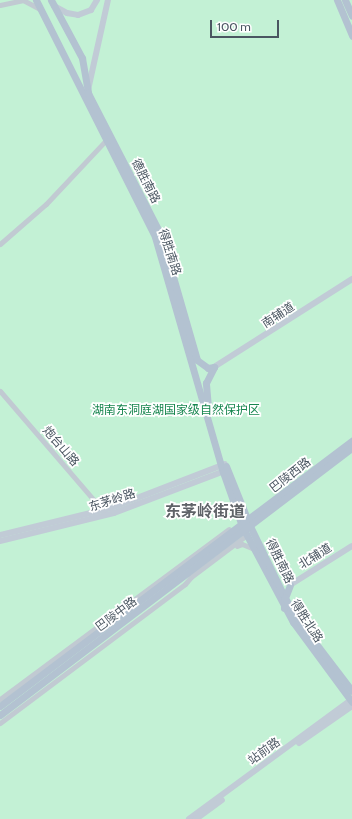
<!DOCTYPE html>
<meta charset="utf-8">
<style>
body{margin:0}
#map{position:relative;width:352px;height:819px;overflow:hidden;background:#f5f3f3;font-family:Cabin,"Noto Sans SC",sans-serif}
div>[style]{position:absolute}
.green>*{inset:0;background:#c3f1d5}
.tertiary>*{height:5px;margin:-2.5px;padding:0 2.5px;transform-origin:2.5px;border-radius:2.5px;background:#c1cad2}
.secondary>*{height:6px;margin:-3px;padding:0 3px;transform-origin:3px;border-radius:3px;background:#c1cbd6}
.primary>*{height:7px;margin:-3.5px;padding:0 3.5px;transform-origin:3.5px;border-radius:3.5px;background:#b3c2d1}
span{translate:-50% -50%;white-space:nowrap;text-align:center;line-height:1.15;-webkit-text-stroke:3.5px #fff;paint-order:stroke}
.street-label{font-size:12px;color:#4a5661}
.park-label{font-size:12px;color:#17864f}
.district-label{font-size:16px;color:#5f6368;font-weight:700}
.scale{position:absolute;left:210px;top:20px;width:69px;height:18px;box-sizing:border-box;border:2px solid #4a5661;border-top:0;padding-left:5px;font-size:12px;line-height:14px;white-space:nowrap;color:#4a5661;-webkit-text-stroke:3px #fff;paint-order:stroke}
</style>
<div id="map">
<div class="green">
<i style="clip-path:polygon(0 0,352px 0,352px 819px,0 819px)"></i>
</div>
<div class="tertiary">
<i style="left:23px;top:0;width:19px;rotate:28deg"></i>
<i style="left:0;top:5px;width:24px;rotate:-12deg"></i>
<i style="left:0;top:244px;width:61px;rotate:-41deg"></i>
<i style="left:46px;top:204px;width:88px;rotate:-46.8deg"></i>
<i style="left:0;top:391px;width:160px;rotate:49.3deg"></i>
<i style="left:237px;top:546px;width:5px;rotate:-22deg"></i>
<i style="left:242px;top:544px;width:11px;rotate:22deg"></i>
<i style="left:0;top:699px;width:285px;rotate:-36.6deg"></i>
<i style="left:0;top:723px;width:231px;rotate:-36.9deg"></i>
<i style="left:185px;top:584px;width:9px;rotate:-49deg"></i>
<i style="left:191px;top:577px;width:71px;rotate:-37deg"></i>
</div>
<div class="secondary">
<i style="left:54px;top:6px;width:15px;rotate:28deg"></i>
<i style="left:67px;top:13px;width:11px;rotate:10deg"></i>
<i style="left:78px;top:15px;width:14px;rotate:-21deg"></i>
<i style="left:91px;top:10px;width:12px;rotate:-59deg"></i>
<i style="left:88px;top:90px;width:92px;rotate:-77.5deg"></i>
<i style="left:214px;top:367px;width:164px;rotate:-32.5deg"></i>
<i style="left:0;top:535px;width:114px;rotate:-13.7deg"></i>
<i style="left:111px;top:508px;width:122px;rotate:-21.1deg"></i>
<i style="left:0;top:541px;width:117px;rotate:-13.8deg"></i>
<i style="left:114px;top:513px;width:121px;rotate:-20.8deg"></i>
<i style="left:290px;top:585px;width:73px;rotate:-32.2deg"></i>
<i style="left:299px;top:743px;width:65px;rotate:-34.9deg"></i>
<i style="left:189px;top:819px;width:201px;rotate:-36.3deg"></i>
<i style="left:196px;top:819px;width:32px;rotate:-36deg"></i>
</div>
<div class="primary">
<i style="left:36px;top:0;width:265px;rotate:63.3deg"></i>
<i style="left:155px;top:237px;width:245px;rotate:73.9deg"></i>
<i style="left:223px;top:472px;width:57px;rotate:70.6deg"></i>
<i style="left:242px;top:526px;width:109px;rotate:62deg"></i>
<i style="left:293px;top:622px;width:99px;rotate:53.6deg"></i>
<i style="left:51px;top:0;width:66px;rotate:61.9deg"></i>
<i style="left:82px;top:58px;width:36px;rotate:80deg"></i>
<i style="left:88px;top:93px;width:160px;rotate:62.8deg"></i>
<i style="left:161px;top:235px;width:130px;rotate:73.9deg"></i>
<i style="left:197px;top:360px;width:14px;rotate:36deg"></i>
<i style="left:208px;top:368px;width:6px;rotate:-9deg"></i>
<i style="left:337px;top:0;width:39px;rotate:67deg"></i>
<i style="left:345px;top:0;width:17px;rotate:66deg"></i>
<i style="left:208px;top:407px;width:24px;rotate:-95deg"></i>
<i style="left:206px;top:383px;width:18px;rotate:-63deg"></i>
<i style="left:226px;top:466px;width:65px;rotate:68.2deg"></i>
<i style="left:250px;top:526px;width:80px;rotate:64.1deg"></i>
<i style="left:285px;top:598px;width:10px;rotate:96deg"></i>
<i style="left:290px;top:585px;width:14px;rotate:111deg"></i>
<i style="left:285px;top:598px;width:26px;rotate:59deg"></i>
<i style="left:298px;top:620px;width:89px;rotate:52.7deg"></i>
<i style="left:0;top:706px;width:441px;rotate:-37deg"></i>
<i style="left:0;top:715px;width:442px;rotate:-37.2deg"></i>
</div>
<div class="street-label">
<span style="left:146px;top:181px;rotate:63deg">德胜南路</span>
<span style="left:170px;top:252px;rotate:72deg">得胜南路</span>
<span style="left:278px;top:315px;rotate:-33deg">南辅道</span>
<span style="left:61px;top:446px;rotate:49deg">炮台山路</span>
<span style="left:290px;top:475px;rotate:-38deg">巴陵西路</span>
<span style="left:112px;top:500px;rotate:-18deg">东茅岭路</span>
<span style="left:315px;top:556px;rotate:-32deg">北辅道</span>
<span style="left:280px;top:561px;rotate:64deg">得胜南路</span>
<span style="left:116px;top:614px;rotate:-37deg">巴陵中路</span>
<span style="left:307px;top:621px;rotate:57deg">得胜北路</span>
<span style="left:264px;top:751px;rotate:-36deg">站前路</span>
</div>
<div class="park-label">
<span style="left:176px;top:410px">湖南东洞庭湖国家级自然保护区</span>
</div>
<div class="district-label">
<span style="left:205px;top:512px">东茅岭街道</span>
</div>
<div class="scale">100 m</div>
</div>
